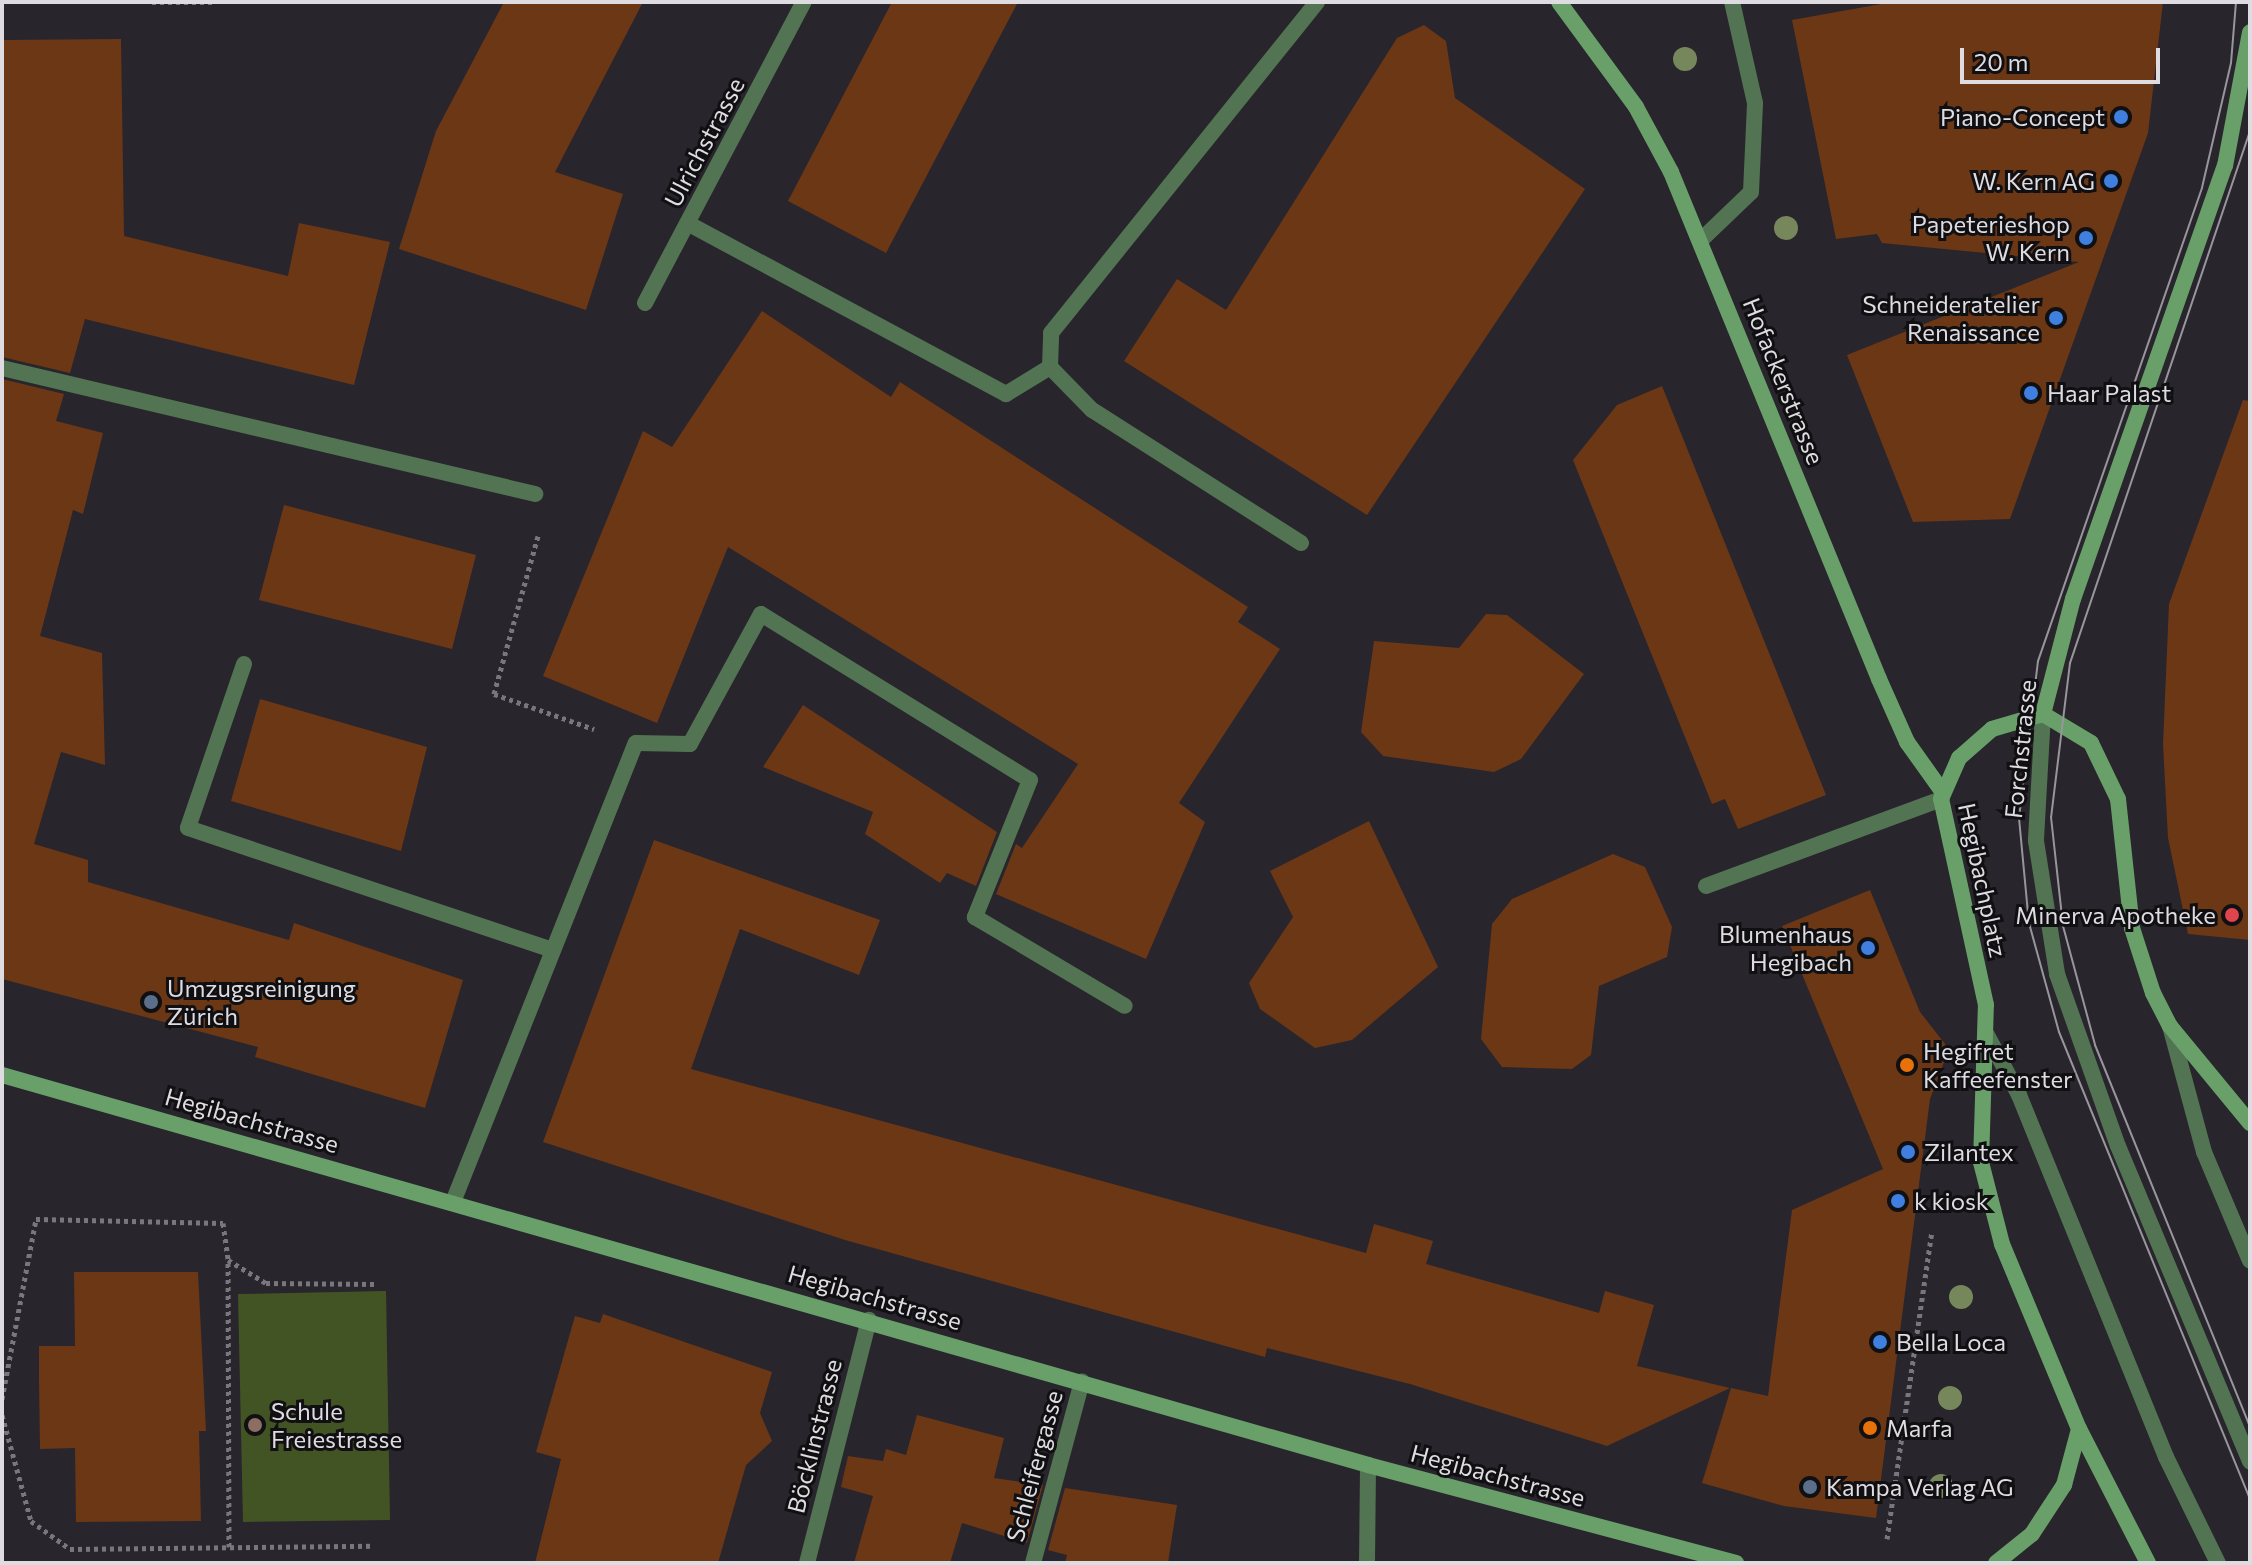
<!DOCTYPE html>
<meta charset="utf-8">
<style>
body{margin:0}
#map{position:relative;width:2252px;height:1565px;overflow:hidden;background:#28252d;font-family:Commissioner,sans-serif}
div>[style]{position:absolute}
.green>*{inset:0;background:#435424}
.building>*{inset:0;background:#6c3715}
.path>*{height:5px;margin-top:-2.5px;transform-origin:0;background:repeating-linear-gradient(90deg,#79777d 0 4px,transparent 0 8px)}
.lane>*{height:16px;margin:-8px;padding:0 8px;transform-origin:8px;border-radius:8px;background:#527452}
.street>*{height:16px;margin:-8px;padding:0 8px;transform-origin:8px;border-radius:8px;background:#527452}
.secondary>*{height:16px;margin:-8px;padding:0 8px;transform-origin:8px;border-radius:8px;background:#69a069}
.tram>*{height:2px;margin:-1px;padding:0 1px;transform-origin:1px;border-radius:1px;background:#98969c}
.trees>*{width:24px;height:24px;margin:-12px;border-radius:50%;background:#76875b}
.dots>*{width:22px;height:22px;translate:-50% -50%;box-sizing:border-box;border:4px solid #100f12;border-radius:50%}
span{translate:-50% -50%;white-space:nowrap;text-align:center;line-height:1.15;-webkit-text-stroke:6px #100f12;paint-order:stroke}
.poi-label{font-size:24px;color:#dedce1}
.right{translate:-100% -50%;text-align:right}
.left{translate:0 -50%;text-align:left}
.street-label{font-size:24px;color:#dedce1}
.frame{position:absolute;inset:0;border:4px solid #dedce1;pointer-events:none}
.scale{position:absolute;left:1960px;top:48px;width:200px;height:36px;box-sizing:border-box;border:4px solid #dedce1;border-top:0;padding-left:10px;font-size:24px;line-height:28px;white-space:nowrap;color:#dedce1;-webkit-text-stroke:6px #100f12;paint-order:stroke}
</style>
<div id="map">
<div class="green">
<i style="clip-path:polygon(386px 1291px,390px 1520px,243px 1522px,238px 1294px)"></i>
</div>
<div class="building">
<i style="clip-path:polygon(504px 2px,643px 2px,555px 172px,623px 194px,586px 310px,399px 249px,436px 131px)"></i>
<i style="clip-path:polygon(892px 2px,1018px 2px,886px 253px,788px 201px)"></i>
<i style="clip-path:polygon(1892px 2px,2163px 2px,2148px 133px,2010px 519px,1913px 522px,1847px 355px,2079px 262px,1882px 243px,1877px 234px,1836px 239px,1792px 20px)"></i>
<i style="clip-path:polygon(1424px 25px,1446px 41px,1455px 98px,1585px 189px,1367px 515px,1124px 361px,1177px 279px,1226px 310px,1397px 38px)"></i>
<i style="clip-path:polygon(121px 39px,124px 236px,288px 276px,299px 223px,390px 242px,354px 385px,85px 319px,70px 373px,2px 357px,2px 40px)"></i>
<i style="clip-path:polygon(762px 311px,891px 397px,900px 382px,1248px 607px,1238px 622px,1280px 649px,1179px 803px,1205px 822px,1146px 959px,996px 894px,1016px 844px,1022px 848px,1078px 764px,728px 547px,657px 723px,543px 676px,643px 431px,672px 447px)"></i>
<i style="clip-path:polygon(2px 379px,64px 394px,56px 421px,103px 433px,83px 514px,73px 510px,40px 636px,102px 653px,105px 765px,61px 752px,34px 844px,88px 860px,88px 882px,289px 940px,294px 923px,463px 980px,425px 1108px,255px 1057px,258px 1047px,2px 979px)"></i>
<i style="clip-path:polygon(1662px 386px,1826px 795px,1738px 829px,1725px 799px,1712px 804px,1573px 460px,1617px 405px)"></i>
<i style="clip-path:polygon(2243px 400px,2250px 401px,2250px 940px,2188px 934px,2168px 838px,2163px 744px,2169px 604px)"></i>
<i style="clip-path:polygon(284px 505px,476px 555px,452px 649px,259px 600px)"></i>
<i style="clip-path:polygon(1486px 614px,1507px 615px,1584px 674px,1521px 759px,1494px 772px,1383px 756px,1361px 732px,1374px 641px,1459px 648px)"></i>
<i style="clip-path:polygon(260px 699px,427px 747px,401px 851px,231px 801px)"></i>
<i style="clip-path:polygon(803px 705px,997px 832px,976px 886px,947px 873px,940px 883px,865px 834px,873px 812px,763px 767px)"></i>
<i style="clip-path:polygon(1369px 821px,1438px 967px,1352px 1040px,1315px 1048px,1260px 1009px,1249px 983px,1293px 917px,1270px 871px)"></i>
<i style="clip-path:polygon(654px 840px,880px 920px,859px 975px,740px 929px,691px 1069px,1366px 1253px,1374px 1224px,1433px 1241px,1426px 1264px,1599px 1313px,1605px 1291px,1654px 1305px,1637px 1366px,1730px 1388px,1607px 1446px,1410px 1384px,1267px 1348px,1265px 1357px,845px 1240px,543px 1142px)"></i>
<i style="clip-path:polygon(1613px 854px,1645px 867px,1672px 927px,1667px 957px,1599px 986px,1591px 1055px,1572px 1069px,1502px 1067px,1481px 1039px,1492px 924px,1512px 899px)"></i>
<i style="clip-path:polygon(1870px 890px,1920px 1012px,1949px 1049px,1930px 1099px,1876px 1518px,1784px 1506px,1702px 1483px,1731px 1388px,1768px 1396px,1792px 1210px,1883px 1169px,1782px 926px)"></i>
<i style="clip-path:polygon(74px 1272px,198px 1272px,206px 1431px,199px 1431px,201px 1521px,76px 1522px,75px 1448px,40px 1449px,39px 1381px,39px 1346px,75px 1346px)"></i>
<i style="clip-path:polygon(603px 1314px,772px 1372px,760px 1413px,772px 1441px,746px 1465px,718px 1563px,535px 1563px,561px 1459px,536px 1452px,575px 1316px,600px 1323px)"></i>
<i style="clip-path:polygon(917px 1415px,1004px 1438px,994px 1478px,1043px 1485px,1027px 1543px,962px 1523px,950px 1563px,854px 1563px,873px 1496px,841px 1487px,848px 1456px,883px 1461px,886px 1449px,906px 1455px)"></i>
<i style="clip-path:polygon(1065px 1488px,1177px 1505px,1168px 1563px,1065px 1563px,1067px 1555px,1048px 1550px)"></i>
</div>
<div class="path">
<i style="left:152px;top:2px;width:60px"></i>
<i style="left:538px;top:536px;width:164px;rotate:105.6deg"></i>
<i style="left:494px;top:694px;width:106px;rotate:19.3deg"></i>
<i style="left:2px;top:1399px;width:183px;rotate:-79.3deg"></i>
<i style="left:36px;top:1219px;width:187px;rotate:1.2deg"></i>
<i style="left:223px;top:1223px;width:37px;rotate:82deg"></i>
<i style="left:2px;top:1415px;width:110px;rotate:74.7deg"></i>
<i style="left:31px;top:1521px;width:48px;rotate:35.7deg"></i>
<i style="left:70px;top:1549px;width:304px;rotate:-0.6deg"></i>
<i style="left:1887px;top:1539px;width:310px;rotate:-81.7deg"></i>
<i style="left:229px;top:1547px;width:287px;rotate:-90.2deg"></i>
<i style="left:228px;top:1260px;width:44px;rotate:31.2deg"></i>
<i style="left:266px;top:1283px;width:110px;rotate:0.5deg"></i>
</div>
<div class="lane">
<i style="left:689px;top:224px;width:360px;rotate:28.2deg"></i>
<i style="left:1006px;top:394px;width:52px;rotate:-31.5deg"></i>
<i style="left:645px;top:303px;width:340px;rotate:-62.2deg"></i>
<i style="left:2px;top:368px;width:548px;rotate:13.3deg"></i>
<i style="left:1301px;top:543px;width:248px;rotate:-147.5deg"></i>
<i style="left:1092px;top:410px;width:60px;rotate:-134.3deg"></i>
<i style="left:1050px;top:367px;width:34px;rotate:-88deg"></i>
<i style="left:1051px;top:333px;width:425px;rotate:-51.2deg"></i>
<i style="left:244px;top:664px;width:173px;rotate:108.9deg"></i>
<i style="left:188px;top:828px;width:384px;rotate:18.5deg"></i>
<i style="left:2043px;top:714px;width:127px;rotate:93.2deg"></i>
<i style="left:2036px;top:841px;width:135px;rotate:81deg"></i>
<i style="left:2057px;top:974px;width:182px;rotate:70.5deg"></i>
<i style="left:2118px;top:1146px;width:342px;rotate:67.3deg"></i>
<i style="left:1706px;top:886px;width:251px;rotate:-20.3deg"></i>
<i style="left:2170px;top:1026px;width:131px;rotate:74.9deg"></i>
<i style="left:2204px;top:1152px;width:118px;rotate:67.1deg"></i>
<i style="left:1987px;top:1035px;width:68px;rotate:61.9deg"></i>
<i style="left:2019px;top:1095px;width:391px;rotate:67.9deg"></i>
<i style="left:2166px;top:1457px;width:118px;rotate:63.9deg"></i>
<i style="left:453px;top:1202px;width:494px;rotate:-68.3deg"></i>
<i style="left:636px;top:743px;width:54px;rotate:1.1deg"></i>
<i style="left:690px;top:744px;width:148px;rotate:-61.4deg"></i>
<i style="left:761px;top:614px;width:316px;rotate:31.7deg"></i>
<i style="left:1030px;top:780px;width:148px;rotate:111.9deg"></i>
<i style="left:975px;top:917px;width:174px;rotate:30.7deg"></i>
</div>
<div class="street">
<i style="left:1701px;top:240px;width:69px;rotate:-43.8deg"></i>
<i style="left:1751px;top:192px;width:89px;rotate:-87.4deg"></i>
<i style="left:1755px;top:103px;width:104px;rotate:-102.8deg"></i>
<i style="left:807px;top:1563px;width:251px;rotate:-75.7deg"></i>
<i style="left:1033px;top:1563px;width:188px;rotate:-74.9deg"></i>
<i style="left:1367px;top:1563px;width:98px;rotate:-89.4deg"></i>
</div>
<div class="secondary">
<i style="left:1559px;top:2px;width:130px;rotate:53.7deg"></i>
<i style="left:1636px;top:107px;width:74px;rotate:61.7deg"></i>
<i style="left:1671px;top:172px;width:548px;rotate:67.69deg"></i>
<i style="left:1879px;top:679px;width:69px;rotate:66deg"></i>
<i style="left:1907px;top:742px;width:60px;rotate:54.5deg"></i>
<i style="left:2043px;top:714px;width:119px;rotate:-75.4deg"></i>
<i style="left:2073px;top:599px;width:459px;rotate:-70.7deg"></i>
<i style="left:2225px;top:166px;width:136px;rotate:-79.4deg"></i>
<i style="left:2px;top:1075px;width:1421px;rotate:15.93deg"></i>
<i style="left:1368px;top:1465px;width:381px;rotate:14.9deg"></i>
<i style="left:1996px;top:1563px;width:46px;rotate:-38.9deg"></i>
<i style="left:2032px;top:1534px;width:59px;rotate:-56.9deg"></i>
<i style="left:2064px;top:1485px;width:58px;rotate:-75deg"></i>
<i style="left:2148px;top:1563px;width:151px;rotate:-117.2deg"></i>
<i style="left:2079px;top:1429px;width:200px;rotate:-112.6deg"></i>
<i style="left:2002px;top:1244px;width:85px;rotate:-104.4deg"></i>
<i style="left:1981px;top:1162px;width:157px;rotate:-88.2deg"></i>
<i style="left:1986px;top:1005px;width:211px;rotate:-102.3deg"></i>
<i style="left:1941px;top:799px;width:45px;rotate:-66.3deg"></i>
<i style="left:1959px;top:758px;width:44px;rotate:-41.3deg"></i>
<i style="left:1992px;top:729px;width:53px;rotate:-16.4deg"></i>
<i style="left:2043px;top:714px;width:56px;rotate:31.1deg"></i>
<i style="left:2091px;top:743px;width:62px;rotate:64.3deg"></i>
<i style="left:2118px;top:799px;width:130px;rotate:83.8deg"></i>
<i style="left:2132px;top:928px;width:68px;rotate:72.1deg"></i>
<i style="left:2153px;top:993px;width:37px;rotate:63deg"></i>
<i style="left:2170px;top:1026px;width:126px;rotate:50.5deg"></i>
</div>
<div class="tram">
<i style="left:2236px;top:2px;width:61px;rotate:94.7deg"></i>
<i style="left:2231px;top:63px;width:128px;rotate:103.1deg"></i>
<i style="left:2202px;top:188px;width:501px;rotate:109.12deg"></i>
<i style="left:2038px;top:661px;width:158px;rotate:96.9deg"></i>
<i style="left:2019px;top:818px;width:105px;rotate:84.6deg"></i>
<i style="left:2029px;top:923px;width:113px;rotate:74.6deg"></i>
<i style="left:2059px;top:1032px;width:505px;rotate:67.76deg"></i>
<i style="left:2250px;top:131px;width:562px;rotate:108.69deg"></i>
<i style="left:2070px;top:663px;width:155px;rotate:97deg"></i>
<i style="left:2051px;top:817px;width:110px;rotate:83.7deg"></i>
<i style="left:2063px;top:926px;width:123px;rotate:74.9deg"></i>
<i style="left:2095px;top:1045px;width:411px;rotate:67.9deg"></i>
</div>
<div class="trees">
<i style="left:1685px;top:59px"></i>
<i style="left:1786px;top:228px"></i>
<i style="left:1961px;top:1297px"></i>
<i style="left:1950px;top:1398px"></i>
<i style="left:1941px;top:1486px"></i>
</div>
<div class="dots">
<i style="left:2121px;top:117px;background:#3f7fe0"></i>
<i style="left:2111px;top:181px;background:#3f7fe0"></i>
<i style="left:2086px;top:238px;background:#3f7fe0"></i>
<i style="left:2056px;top:318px;background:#3f7fe0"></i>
<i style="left:2031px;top:393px;background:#3f7fe0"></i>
<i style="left:2232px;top:915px;background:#e0444e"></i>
<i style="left:1868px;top:948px;background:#3f7fe0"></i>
<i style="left:151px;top:1002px;background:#5c6f8a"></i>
<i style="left:1907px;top:1065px;background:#e8710a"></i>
<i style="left:1908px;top:1152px;background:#3f7fe0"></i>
<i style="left:1898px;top:1201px;background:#3f7fe0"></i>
<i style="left:1880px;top:1342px;background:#3f7fe0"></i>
<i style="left:255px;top:1425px;background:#8d6e63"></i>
<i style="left:1870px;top:1428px;background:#e8710a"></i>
<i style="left:1810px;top:1487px;background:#5c6f8a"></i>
</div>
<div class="poi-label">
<span class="right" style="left:2105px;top:117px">Piano-Concept</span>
<span class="right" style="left:2095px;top:181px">W. Kern AG</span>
<span class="right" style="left:2070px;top:238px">Papeterieshop<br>W. Kern</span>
<span class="right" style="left:2040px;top:318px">Schneideratelier<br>Renaissance</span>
<span class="left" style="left:2047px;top:393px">Haar Palast</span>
<span class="right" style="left:2216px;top:915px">Minerva Apotheke</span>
<span class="right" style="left:1852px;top:948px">Blumenhaus<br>Hegibach</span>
<span class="left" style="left:167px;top:1002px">Umzugsreinigung<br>Zürich</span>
<span class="left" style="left:1923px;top:1065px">Hegifret<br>Kaffeefenster</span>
<span class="left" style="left:1924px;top:1152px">Zilantex</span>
<span class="left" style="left:1914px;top:1201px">k kiosk</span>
<span class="left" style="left:1896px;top:1342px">Bella Loca</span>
<span class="left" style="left:271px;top:1425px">Schule<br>Freiestrasse</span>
<span class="left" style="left:1886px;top:1428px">Marfa</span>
<span class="left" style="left:1826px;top:1487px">Kampa Verlag AG</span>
</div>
<div class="street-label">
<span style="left:704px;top:142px;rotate:-62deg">Ulrichstrasse</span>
<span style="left:1784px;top:381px;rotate:68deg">Hofackerstrasse</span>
<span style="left:2020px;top:749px;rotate:-84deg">Forchstrasse</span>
<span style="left:1983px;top:880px;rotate:78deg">Hegibachplatz</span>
<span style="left:252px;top:1120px;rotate:16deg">Hegibachstrasse</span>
<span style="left:875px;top:1297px;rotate:16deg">Hegibachstrasse</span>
<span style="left:814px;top:1436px;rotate:-76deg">Böcklinstrasse</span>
<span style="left:1034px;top:1466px;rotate:-75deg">Schleifergasse</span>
<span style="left:1498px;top:1475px;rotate:15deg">Hegibachstrasse</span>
</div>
<div class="frame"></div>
<div class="scale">20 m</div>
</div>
